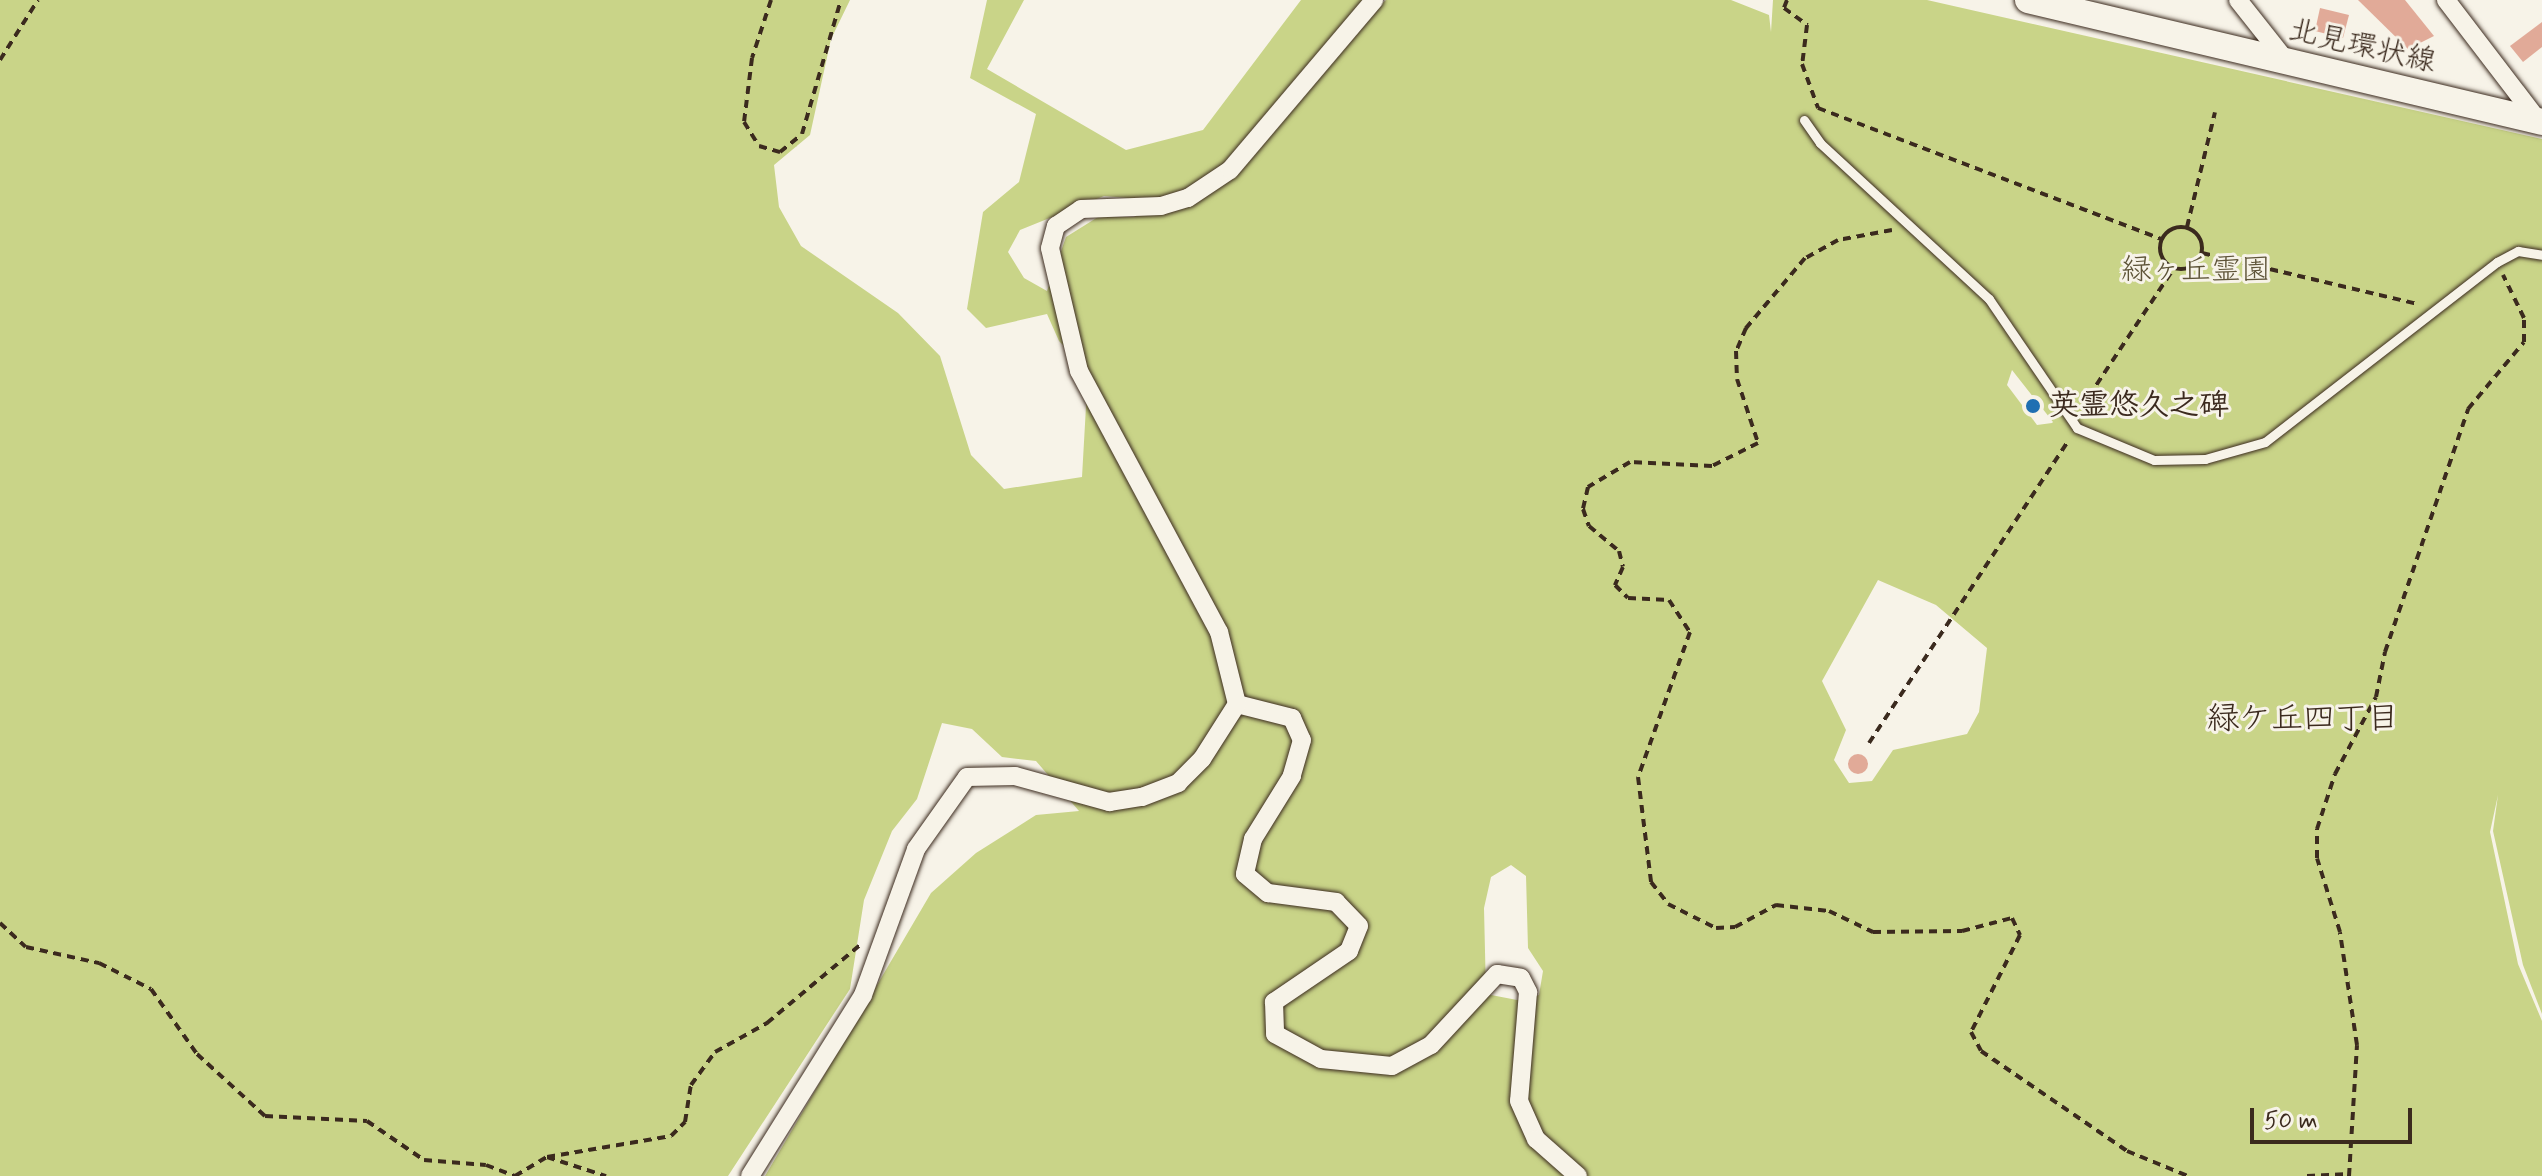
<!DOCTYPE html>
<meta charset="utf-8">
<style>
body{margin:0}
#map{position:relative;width:2542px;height:1176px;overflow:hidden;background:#f7f3e8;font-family:Mynerve,"Klee One",sans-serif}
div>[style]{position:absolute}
.green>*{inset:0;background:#c9d488}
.building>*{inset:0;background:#e1aa98}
.round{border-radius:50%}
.path>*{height:4px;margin-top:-2px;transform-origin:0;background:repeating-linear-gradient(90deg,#3b2a1e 0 8px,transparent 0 14px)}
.path>.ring{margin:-2px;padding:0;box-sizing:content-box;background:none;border:4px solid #3b2a1e;border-radius:50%}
.roads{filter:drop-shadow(0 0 2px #3b2a1e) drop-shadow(0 0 2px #3b2a1e)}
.service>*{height:9px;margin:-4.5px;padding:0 4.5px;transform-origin:4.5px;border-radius:4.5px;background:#f7f3e8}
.minor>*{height:18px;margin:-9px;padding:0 9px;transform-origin:9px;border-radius:9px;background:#f7f3e8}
.secondary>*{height:26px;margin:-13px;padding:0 13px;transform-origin:13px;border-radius:13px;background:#f7f3e8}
.dots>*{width:22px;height:22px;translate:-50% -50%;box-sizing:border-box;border:4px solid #f7f3e8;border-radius:50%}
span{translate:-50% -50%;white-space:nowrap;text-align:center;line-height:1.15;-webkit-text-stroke:6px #f7f3e8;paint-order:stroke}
.street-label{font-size:30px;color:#3b2a1e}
.park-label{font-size:30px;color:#5e5438}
.poi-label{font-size:30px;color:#3b2a1e;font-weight:700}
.left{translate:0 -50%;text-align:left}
.neighbourhood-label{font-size:32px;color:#3b2a1e}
.scale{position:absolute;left:2250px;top:1108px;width:162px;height:36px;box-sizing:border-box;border:4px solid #3b2a1e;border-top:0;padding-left:10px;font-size:24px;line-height:28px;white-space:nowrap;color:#3b2a1e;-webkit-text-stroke:6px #f7f3e8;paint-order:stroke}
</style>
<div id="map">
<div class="green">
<i style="clip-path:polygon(evenodd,0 0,850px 0,831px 39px,810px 135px,774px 165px,779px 207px,801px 246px,898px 313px,940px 356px,971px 455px,1004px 489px,1082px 477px,1088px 371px,1059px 341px,1047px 314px,986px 328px,967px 309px,983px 212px,1019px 182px,1036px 114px,970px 78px,987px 0,1024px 0,987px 69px,1126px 150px,1203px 130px,1301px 0,1362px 0,1367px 16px,1386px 0,1731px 0,1769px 15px,1771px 32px,1773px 0,1927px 0,2542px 139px,2542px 1014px,2523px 965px,2493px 831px,2498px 795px,2490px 832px,2518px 964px,2542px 1021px,2542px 1176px,765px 1176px,931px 893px,976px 853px,1036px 815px,1079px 811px,1036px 761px,1002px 757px,972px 729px,942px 723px,917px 799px,892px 831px,864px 900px,850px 989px,728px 1176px,0 1176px,0 0,1104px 196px,1128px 198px,1135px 217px,1098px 217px,1066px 237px,1047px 291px,1024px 278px,1008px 252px,1020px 230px,1104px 196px,0 0,2012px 370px,2053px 422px,2052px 423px,2037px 425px,2007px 385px,2012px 370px,0 0,1878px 580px,1936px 605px,1987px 648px,1979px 712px,1967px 734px,1893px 750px,1872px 781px,1849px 783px,1834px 760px,1846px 730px,1822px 681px,1878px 580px,0 0,1511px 865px,1526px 876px,1528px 948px,1543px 971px,1539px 995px,1517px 1000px,1486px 994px,1484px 908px,1491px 877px,1511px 865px)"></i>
</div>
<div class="building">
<i style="clip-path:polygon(2358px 0,2405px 0,2434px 36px,2408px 49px)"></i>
<i style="clip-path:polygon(2320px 8px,2349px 15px,2343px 38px,2315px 31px)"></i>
<i style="clip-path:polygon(2542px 22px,2542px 47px,2523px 62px,2510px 46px)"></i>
<i class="round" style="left:1848px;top:754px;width:20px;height:20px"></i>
</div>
<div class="path">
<i style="left:771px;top:0;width:61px;rotate:108.1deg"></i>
<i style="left:752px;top:58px;width:64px;rotate:97.1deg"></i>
<i style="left:744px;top:122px;width:28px;rotate:58deg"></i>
<i style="left:759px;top:146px;width:22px;rotate:16deg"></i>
<i style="left:780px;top:152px;width:28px;rotate:-39deg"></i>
<i style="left:802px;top:134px;width:140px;rotate:-73.8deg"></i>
<i style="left:1787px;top:0;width:9px;rotate:111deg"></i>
<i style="left:1784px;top:8px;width:29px;rotate:36deg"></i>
<i style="left:1807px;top:25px;width:39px;rotate:97deg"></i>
<i style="left:1802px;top:64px;width:47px;rotate:70deg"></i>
<i style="left:0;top:60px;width:71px;rotate:-57.7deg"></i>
<i style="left:1818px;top:108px;width:367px;rotate:20.9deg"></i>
<i class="ring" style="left:2160px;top:227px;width:38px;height:38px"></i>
<i style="left:2187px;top:227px;width:118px;rotate:-76.3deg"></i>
<i style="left:1892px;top:230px;width:55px;rotate:169.5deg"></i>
<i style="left:1838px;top:240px;width:38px;rotate:151deg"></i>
<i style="left:1805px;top:258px;width:92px;rotate:130.1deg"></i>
<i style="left:1746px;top:328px;width:25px;rotate:113deg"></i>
<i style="left:1736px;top:351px;width:28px;rotate:88deg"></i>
<i style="left:1737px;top:379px;width:67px;rotate:71.8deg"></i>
<i style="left:1758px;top:443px;width:51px;rotate:153.4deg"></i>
<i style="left:1712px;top:466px;width:82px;rotate:-177.2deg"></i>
<i style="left:1630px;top:462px;width:49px;rotate:149.2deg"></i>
<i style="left:1588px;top:487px;width:23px;rotate:103deg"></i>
<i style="left:1583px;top:509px;width:18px;rotate:71deg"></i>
<i style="left:1589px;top:526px;width:39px;rotate:40deg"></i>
<i style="left:1619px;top:551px;width:16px;rotate:76deg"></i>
<i style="left:1623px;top:567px;width:20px;rotate:114deg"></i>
<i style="left:1615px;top:585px;width:18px;rotate:45deg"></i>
<i style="left:1628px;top:598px;width:41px;rotate:2.8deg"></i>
<i style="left:1669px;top:600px;width:38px;rotate:57deg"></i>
<i style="left:1690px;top:632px;width:154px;rotate:109.7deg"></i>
<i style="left:1638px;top:777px;width:106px;rotate:82.9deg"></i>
<i style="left:1651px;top:882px;width:28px;rotate:52deg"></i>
<i style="left:1668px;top:904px;width:54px;rotate:26.6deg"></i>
<i style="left:1716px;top:928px;width:19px;rotate:-3deg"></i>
<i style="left:1735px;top:927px;width:47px;rotate:-28.2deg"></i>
<i style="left:1776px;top:905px;width:53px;rotate:6.5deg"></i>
<i style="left:1829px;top:911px;width:49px;rotate:25.5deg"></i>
<i style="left:1873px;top:932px;width:89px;rotate:-0.6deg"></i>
<i style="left:1962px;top:931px;width:52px;rotate:-14.6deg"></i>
<i style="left:2012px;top:918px;width:19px;rotate:65deg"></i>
<i style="left:2020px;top:935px;width:109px;rotate:116.8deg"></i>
<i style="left:1971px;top:1032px;width:21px;rotate:62deg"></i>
<i style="left:1981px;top:1051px;width:177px;rotate:34.4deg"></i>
<i style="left:2127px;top:1151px;width:66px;rotate:22.3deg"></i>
<i style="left:2202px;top:253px;width:221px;rotate:13.3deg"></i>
<i style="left:2081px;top:408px;width:168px;rotate:-56.4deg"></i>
<i style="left:1869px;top:743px;width:362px;rotate:-56.6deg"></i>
<i style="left:0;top:923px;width:35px;rotate:43deg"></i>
<i style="left:26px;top:947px;width:75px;rotate:12.4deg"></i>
<i style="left:99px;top:963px;width:58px;rotate:26.6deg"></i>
<i style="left:151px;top:989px;width:80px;rotate:54.7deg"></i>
<i style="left:197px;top:1054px;width:92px;rotate:42.4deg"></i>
<i style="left:265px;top:1116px;width:102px;rotate:2.8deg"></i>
<i style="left:367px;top:1121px;width:69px;rotate:34.4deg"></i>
<i style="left:424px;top:1160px;width:62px;rotate:4.6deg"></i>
<i style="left:486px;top:1165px;width:31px;rotate:21deg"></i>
<i style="left:515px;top:1176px;width:37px;rotate:-31deg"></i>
<i style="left:547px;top:1157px;width:126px;rotate:-9.6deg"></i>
<i style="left:671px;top:1136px;width:20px;rotate:-45deg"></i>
<i style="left:685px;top:1122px;width:37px;rotate:-81deg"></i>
<i style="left:691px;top:1085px;width:41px;rotate:-54deg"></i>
<i style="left:715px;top:1052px;width:60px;rotate:-29.1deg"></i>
<i style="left:767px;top:1023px;width:121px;rotate:-40deg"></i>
<i style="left:547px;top:1157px;width:62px;rotate:17.9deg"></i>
<i style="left:2307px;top:1176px;width:42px;rotate:-2.7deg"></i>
<i style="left:2349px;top:1176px;width:131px;rotate:-86.5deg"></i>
<i style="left:2357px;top:1045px;width:114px;rotate:-98.6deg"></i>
<i style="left:2340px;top:932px;width:77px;rotate:-107.3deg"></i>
<i style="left:2317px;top:858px;width:29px;rotate:-90deg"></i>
<i style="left:2317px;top:829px;width:58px;rotate:-71.9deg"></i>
<i style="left:2335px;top:774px;width:87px;rotate:-62deg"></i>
<i style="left:2376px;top:697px;width:46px;rotate:-78.7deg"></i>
<i style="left:2385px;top:652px;width:257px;rotate:-71.1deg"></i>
<i style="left:2468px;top:409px;width:87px;rotate:-50.1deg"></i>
<i style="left:2524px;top:342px;width:24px;rotate:-90deg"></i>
<i style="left:2524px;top:318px;width:48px;rotate:-116deg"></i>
</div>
<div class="roads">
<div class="service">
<i style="left:1804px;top:120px;width:28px;rotate:55deg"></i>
<i style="left:1820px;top:143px;width:230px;rotate:42.7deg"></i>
<i style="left:1989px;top:299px;width:156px;rotate:55.7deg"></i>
<i style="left:2077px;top:428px;width:83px;rotate:22.6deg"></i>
<i style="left:2154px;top:460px;width:51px;rotate:-1.1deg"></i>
<i style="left:2205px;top:459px;width:62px;rotate:-15.8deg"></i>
<i style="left:2265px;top:442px;width:294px;rotate:-37.8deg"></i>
<i style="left:2497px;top:262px;width:24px;rotate:-28deg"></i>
<i style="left:2518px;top:251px;width:24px;rotate:9deg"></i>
</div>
<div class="minor">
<i style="left:2238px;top:0;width:80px;rotate:51.6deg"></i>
<i style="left:2446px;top:0;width:150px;rotate:52.6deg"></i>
<i style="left:1237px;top:704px;width:57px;rotate:14.3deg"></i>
<i style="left:1292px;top:718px;width:24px;rotate:66deg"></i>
<i style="left:1302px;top:740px;width:37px;rotate:106deg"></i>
<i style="left:1292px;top:776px;width:74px;rotate:121.8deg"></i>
<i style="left:1253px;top:839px;width:36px;rotate:103deg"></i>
<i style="left:1245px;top:874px;width:30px;rotate:40deg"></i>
<i style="left:1268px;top:893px;width:69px;rotate:7.5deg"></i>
<i style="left:1336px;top:902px;width:33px;rotate:46deg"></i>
<i style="left:1359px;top:926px;width:27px;rotate:112deg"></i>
<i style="left:1349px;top:951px;width:91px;rotate:145.8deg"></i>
<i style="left:1274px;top:1002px;width:32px;rotate:88deg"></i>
<i style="left:1275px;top:1034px;width:52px;rotate:28.5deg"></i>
<i style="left:1321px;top:1059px;width:71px;rotate:5.6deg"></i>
<i style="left:1392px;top:1066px;width:44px;rotate:-28.3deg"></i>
<i style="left:1431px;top:1045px;width:97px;rotate:-47.1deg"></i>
<i style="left:1497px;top:974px;width:24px;rotate:9deg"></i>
<i style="left:1521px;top:978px;width:16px;rotate:63deg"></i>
<i style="left:1528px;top:992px;width:109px;rotate:94.7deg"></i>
<i style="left:1519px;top:1101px;width:42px;rotate:65.9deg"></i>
<i style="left:1536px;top:1139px;width:56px;rotate:41.4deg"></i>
<i style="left:750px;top:1176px;width:213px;rotate:-58deg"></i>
<i style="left:863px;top:995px;width:155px;rotate:-70deg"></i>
<i style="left:916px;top:849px;width:88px;rotate:-54.7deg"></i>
<i style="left:967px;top:777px;width:48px;rotate:-1.2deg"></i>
<i style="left:1015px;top:776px;width:98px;rotate:15.5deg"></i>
<i style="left:1109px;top:802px;width:33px;rotate:-9deg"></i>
<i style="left:1142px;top:797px;width:39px;rotate:-21deg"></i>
<i style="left:1178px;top:783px;width:34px;rotate:-45deg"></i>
<i style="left:1202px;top:759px;width:65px;rotate:-57.5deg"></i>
<i style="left:1237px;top:704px;width:74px;rotate:-104deg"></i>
<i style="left:1219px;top:632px;width:296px;rotate:-118.2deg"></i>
<i style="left:1079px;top:371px;width:126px;rotate:-103.3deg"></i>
<i style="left:1050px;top:248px;width:23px;rotate:-75deg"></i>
<i style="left:1056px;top:226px;width:30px;rotate:-34deg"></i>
<i style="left:1081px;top:209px;width:80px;rotate:-2.1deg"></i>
<i style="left:1161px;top:206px;width:28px;rotate:-17deg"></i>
<i style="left:1188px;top:198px;width:50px;rotate:-33.7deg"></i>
<i style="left:1230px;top:170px;width:223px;rotate:-49.7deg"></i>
</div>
<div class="secondary">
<i style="left:2028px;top:0;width:528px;rotate:13.35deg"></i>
</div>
</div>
<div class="dots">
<i style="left:2033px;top:406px;background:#1f6fb2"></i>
</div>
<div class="street-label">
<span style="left:2362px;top:47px;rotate:13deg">北見環状線</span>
</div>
<div class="park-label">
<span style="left:2196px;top:271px">緑ヶ丘霊園</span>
</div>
<div class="poi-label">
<span class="left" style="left:2049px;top:406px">英霊悠久之碑</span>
</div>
<div class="neighbourhood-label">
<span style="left:2303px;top:719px">緑ケ丘四丁目</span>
</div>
<div class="scale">50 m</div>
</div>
